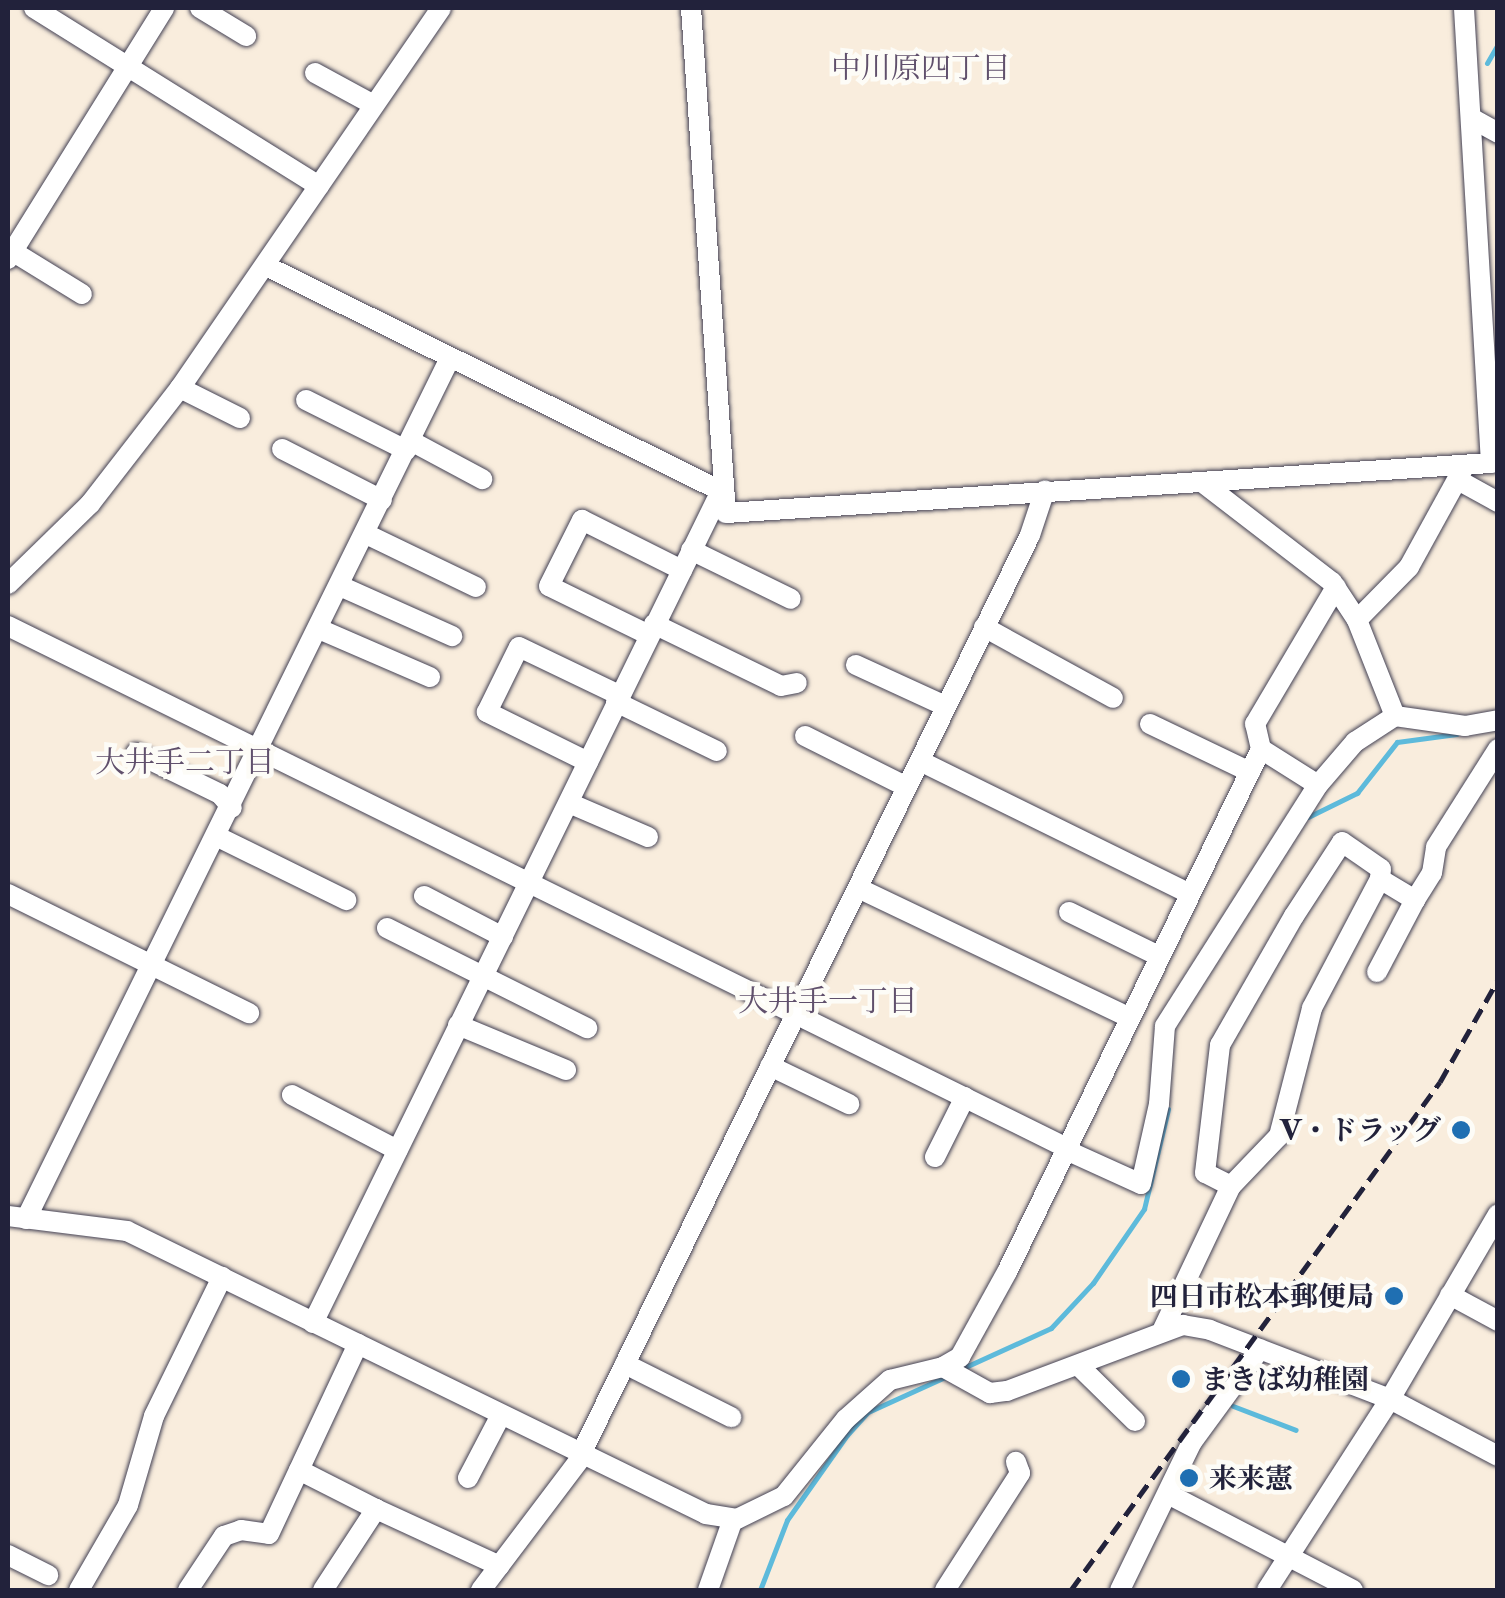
<!DOCTYPE html>
<meta charset="utf-8">
<style>
body{margin:0}
#map{position:relative;width:1505px;height:1598px;overflow:hidden;background:#f9eddd;font-family:"Libre Caslon Text","Noto Serif JP",serif}
div>[style]{position:absolute}
.stream>*{height:5px;margin:-2.5px;padding:0 2.5px;transform-origin:2.5px;border-radius:2.5px;background:#5dbadb}
.roads{filter:drop-shadow(0 0 2px #424053) drop-shadow(0 0 2px #424053)}
.minor>*{height:20px;margin:-10px;padding:0 10px;transform-origin:10px;border-radius:10px;background:#fff}
.rail>*{height:5px;margin-top:-2.5px;transform-origin:0;background:repeating-linear-gradient(90deg,#22223b 0 15px,transparent 0 23px)}
.dots>*{width:28px;height:28px;translate:-50% -50%;box-sizing:border-box;border:5px solid #fdfcf7;border-radius:50%}
span{translate:-50% -50%;white-space:nowrap;text-align:center;line-height:1.15;-webkit-text-stroke:9px #fdfcf7;paint-order:stroke}
.poi-label{font-size:28px;color:#22223b;font-weight:700}
.right{translate:-100% -50%;text-align:right}
.left{translate:0 -50%;text-align:left}
.neighbourhood-label{font-size:30px;color:#60506c}
.frame{position:absolute;inset:0;border:10px solid #22223b;pointer-events:none}
</style>
<div id="map">
<div class="stream">
<i style="left:1487px;top:63px;width:22px;rotate:-60deg"></i>
<i style="left:1308px;top:817px;width:55px;rotate:-26.1deg"></i>
<i style="left:1357px;top:793px;width:65px;rotate:-51.9deg"></i>
<i style="left:1397px;top:742px;width:60px;rotate:-7.7deg"></i>
<i style="left:961px;top:1369px;width:99px;rotate:-24.5deg"></i>
<i style="left:1051px;top:1328px;width:62px;rotate:-47deg"></i>
<i style="left:1093px;top:1283px;width:90px;rotate:-55.4deg"></i>
<i style="left:1144px;top:1209px;width:103px;rotate:-76.5deg"></i>
<i style="left:1233px;top:1406px;width:67px;rotate:20.9deg"></i>
<i style="left:760px;top:1590px;width:75px;rotate:-68.9deg"></i>
<i style="left:787px;top:1520px;width:104px;rotate:-54.8deg"></i>
<i style="left:847px;top:1435px;width:31px;rotate:-48deg"></i>
<i style="left:868px;top:1412px;width:87px;rotate:-24.5deg"></i>
</div>
<div class="roads">
<div class="minor">
<i style="left:34px;top:8px;width:336px;rotate:32deg"></i>
<i style="left:200px;top:8px;width:54px;rotate:31.3deg"></i>
<i style="left:691px;top:8px;width:506px;rotate:86.04deg"></i>
<i style="left:726px;top:513px;width:767px;rotate:-3.74deg"></i>
<i style="left:1491px;top:463px;width:456px;rotate:-93.4deg"></i>
<i style="left:315px;top:73px;width:67px;rotate:28.5deg"></i>
<i style="left:1473px;top:119px;width:29px;rotate:29deg"></i>
<i style="left:12px;top:251px;width:82px;rotate:31.6deg"></i>
<i style="left:8px;top:259px;width:296px;rotate:-58.1deg"></i>
<i style="left:266px;top:266px;width:508px;rotate:26.31deg"></i>
<i style="left:180px;top:388px;width:67px;rotate:26.6deg"></i>
<i style="left:306px;top:400px;width:112px;rotate:26.6deg"></i>
<i style="left:411px;top:441px;width:81px;rotate:28.2deg"></i>
<i style="left:282px;top:449px;width:112px;rotate:27deg"></i>
<i style="left:1458px;top:480px;width:46px;rotate:28.8deg"></i>
<i style="left:1202px;top:482px;width:164px;rotate:37.6deg"></i>
<i style="left:1332px;top:582px;width:45px;rotate:56.7deg"></i>
<i style="left:1357px;top:620px;width:103px;rotate:68.4deg"></i>
<i style="left:366px;top:534px;width:122px;rotate:25.7deg"></i>
<i style="left:691px;top:550px;width:111px;rotate:26.1deg"></i>
<i style="left:8px;top:584px;width:115px;rotate:-44.3deg"></i>
<i style="left:90px;top:504px;width:147px;rotate:-52.2deg"></i>
<i style="left:180px;top:388px;width:461px;rotate:-55.5deg"></i>
<i style="left:340px;top:586px;width:123px;rotate:24.1deg"></i>
<i style="left:1357px;top:620px;width:74px;rotate:-45.5deg"></i>
<i style="left:1409px;top:567px;width:116px;rotate:-61.2deg"></i>
<i style="left:654px;top:624px;width:141px;rotate:26deg"></i>
<i style="left:781px;top:686px;width:16px;rotate:-11deg"></i>
<i style="left:8px;top:626px;width:1181px;rotate:26.24deg"></i>
<i style="left:984px;top:627px;width:147px;rotate:28.8deg"></i>
<i style="left:319px;top:629px;width:121px;rotate:23.4deg"></i>
<i style="left:649px;top:635px;width:111px;rotate:-153.9deg"></i>
<i style="left:549px;top:586px;width:74px;rotate:-63.4deg"></i>
<i style="left:582px;top:520px;width:112px;rotate:26.6deg"></i>
<i style="left:856px;top:665px;width:98px;rotate:24.7deg"></i>
<i style="left:616px;top:702px;width:112px;rotate:25.9deg"></i>
<i style="left:1150px;top:724px;width:111px;rotate:25.6deg"></i>
<i style="left:805px;top:736px;width:114px;rotate:26.6deg"></i>
<i style="left:1261px;top:749px;width:26px;rotate:-103deg"></i>
<i style="left:1255px;top:724px;width:159px;rotate:-59.4deg"></i>
<i style="left:136px;top:753px;width:93px;rotate:26deg"></i>
<i style="left:220px;top:794px;width:18px;rotate:49deg"></i>
<i style="left:920px;top:761px;width:301px;rotate:26.2deg"></i>
<i style="left:588px;top:762px;width:113px;rotate:-153.7deg"></i>
<i style="left:487px;top:712px;width:72px;rotate:-63.8deg"></i>
<i style="left:519px;top:647px;width:111px;rotate:25.6deg"></i>
<i style="left:569px;top:803px;width:86px;rotate:23.3deg"></i>
<i style="left:218px;top:837px;width:143px;rotate:26.2deg"></i>
<i style="left:858px;top:888px;width:300px;rotate:25.5deg"></i>
<i style="left:8px;top:894px;width:269px;rotate:26.3deg"></i>
<i style="left:424px;top:896px;width:89px;rotate:27.4deg"></i>
<i style="left:1069px;top:912px;width:100px;rotate:26.1deg"></i>
<i style="left:387px;top:928px;width:224px;rotate:26.6deg"></i>
<i style="left:1377px;top:972px;width:81px;rotate:-62.2deg"></i>
<i style="left:458px;top:1025px;width:117px;rotate:22.6deg"></i>
<i style="left:770px;top:1066px;width:88px;rotate:25.7deg"></i>
<i style="left:292px;top:1095px;width:119px;rotate:27.6deg"></i>
<i style="left:1066px;top:1150px;width:82px;rotate:24.4deg"></i>
<i style="left:1141px;top:1184px;width:82px;rotate:-77.3deg"></i>
<i style="left:1159px;top:1104px;width:78px;rotate:-85.6deg"></i>
<i style="left:1165px;top:1026px;width:285px;rotate:-57.6deg"></i>
<i style="left:935px;top:1157px;width:67px;rotate:-63.4deg"></i>
<i style="left:1231px;top:1186px;width:29px;rotate:-153deg"></i>
<i style="left:1205px;top:1173px;width:129px;rotate:-83.3deg"></i>
<i style="left:1220px;top:1045px;width:149px;rotate:-60.2deg"></i>
<i style="left:1294px;top:916px;width:88px;rotate:-57deg"></i>
<i style="left:1342px;top:842px;width:47px;rotate:34.7deg"></i>
<i style="left:1381px;top:869px;width:10px;rotate:96deg"></i>
<i style="left:1380px;top:879px;width:41px;rotate:31deg"></i>
<i style="left:1415px;top:900px;width:32px;rotate:-58deg"></i>
<i style="left:1432px;top:873px;width:26px;rotate:-81deg"></i>
<i style="left:1436px;top:847px;width:116px;rotate:-57.7deg"></i>
<i style="left:8px;top:1216px;width:120px;rotate:7.2deg"></i>
<i style="left:127px;top:1231px;width:644px;rotate:26.05deg"></i>
<i style="left:706px;top:1514px;width:31px;rotate:9deg"></i>
<i style="left:737px;top:1519px;width:52px;rotate:-26.1deg"></i>
<i style="left:784px;top:1496px;width:99px;rotate:-51.2deg"></i>
<i style="left:846px;top:1419px;width:59px;rotate:-41.6deg"></i>
<i style="left:890px;top:1380px;width:55px;rotate:-13.8deg"></i>
<i style="left:943px;top:1367px;width:54px;rotate:29deg"></i>
<i style="left:990px;top:1393px;width:17px;rotate:-7deg"></i>
<i style="left:1007px;top:1391px;width:188px;rotate:-20.6deg"></i>
<i style="left:1183px;top:1325px;width:27px;rotate:10deg"></i>
<i style="left:1210px;top:1330px;width:193px;rotate:21deg"></i>
<i style="left:1390px;top:1399px;width:122px;rotate:27.8deg"></i>
<i style="left:26px;top:1219px;width:960px;rotate:-63.78deg"></i>
<i style="left:1450px;top:1295px;width:55px;rotate:28.4deg"></i>
<i style="left:313px;top:1323px;width:927px;rotate:-63.88deg"></i>
<i style="left:1163px;top:1329px;width:158px;rotate:-64.6deg"></i>
<i style="left:1231px;top:1186px;width:69px;rotate:-46.2deg"></i>
<i style="left:1279px;top:1136px;width:132px;rotate:-75.5deg"></i>
<i style="left:1312px;top:1008px;width:146px;rotate:-62.2deg"></i>
<i style="left:625px;top:1364px;width:119px;rotate:26.6deg"></i>
<i style="left:1078px;top:1365px;width:80px;rotate:44.5deg"></i>
<i style="left:943px;top:1367px;width:20px;rotate:-30deg"></i>
<i style="left:960px;top:1357px;width:97px;rotate:-61.1deg"></i>
<i style="left:1007px;top:1272px;width:581px;rotate:-64.1deg"></i>
<i style="left:1261px;top:749px;width:67px;rotate:32.3deg"></i>
<i style="left:1318px;top:785px;width:57px;rotate:-49.3deg"></i>
<i style="left:1355px;top:742px;width:48px;rotate:-33deg"></i>
<i style="left:1395px;top:716px;width:71px;rotate:8.1deg"></i>
<i style="left:1465px;top:726px;width:34px;rotate:-10deg"></i>
<i style="left:581px;top:1454px;width:1023px;rotate:-63.96deg"></i>
<i style="left:1030px;top:535px;width:47px;rotate:-71.6deg"></i>
<i style="left:299px;top:1470px;width:86px;rotate:26.9deg"></i>
<i style="left:468px;top:1478px;width:71px;rotate:-62.4deg"></i>
<i style="left:1170px;top:1495px;width:206px;rotate:27.4deg"></i>
<i style="left:8px;top:1555px;width:45px;rotate:26.6deg"></i>
<i style="left:79px;top:1590px;width:98px;rotate:-60deg"></i>
<i style="left:128px;top:1505px;width:93px;rotate:-73.7deg"></i>
<i style="left:154px;top:1416px;width:155px;rotate:-63.9deg"></i>
<i style="left:188px;top:1590px;width:65px;rotate:-56.3deg"></i>
<i style="left:224px;top:1536px;width:18px;rotate:-19deg"></i>
<i style="left:241px;top:1530px;width:28px;rotate:8deg"></i>
<i style="left:269px;top:1534px;width:210px;rotate:-64.9deg"></i>
<i style="left:323px;top:1590px;width:97px;rotate:-56.8deg"></i>
<i style="left:376px;top:1509px;width:136px;rotate:24.7deg"></i>
<i style="left:481px;top:1590px;width:169px;rotate:-52.9deg"></i>
<i style="left:708px;top:1590px;width:75px;rotate:-70.6deg"></i>
<i style="left:945px;top:1590px;width:139px;rotate:-57.3deg"></i>
<i style="left:1020px;top:1473px;width:12px;rotate:-110deg"></i>
<i style="left:1120px;top:1590px;width:165px;rotate:-64.1deg"></i>
<i style="left:1192px;top:1442px;width:115px;rotate:-53.8deg"></i>
<i style="left:1267px;top:1590px;width:227px;rotate:-57.2deg"></i>
<i style="left:1390px;top:1399px;width:214px;rotate:-59.7deg"></i>
</div>
</div>
<div class="rail">
<i style="left:1071px;top:1590px;width:628px;rotate:-54.01deg"></i>
<i style="left:1440px;top:1082px;width:117px;rotate:-60.4deg"></i>
</div>
<div class="dots">
<i style="left:1461px;top:1130px;background:#1f6fb2"></i>
<i style="left:1394px;top:1296px;background:#1f6fb2"></i>
<i style="left:1181px;top:1379px;background:#1f6fb2"></i>
<i style="left:1189px;top:1478px;background:#1f6fb2"></i>
</div>
<div class="poi-label">
<span class="right" style="left:1441px;top:1130px">V・ドラッグ</span>
<span class="right" style="left:1374px;top:1296px">四日市松本郵便局</span>
<span class="left" style="left:1201px;top:1379px">まきば幼稚園</span>
<span class="left" style="left:1209px;top:1478px">来来憲</span>
</div>
<div class="neighbourhood-label">
<span style="left:921px;top:68px">中川原四丁目</span>
<span style="left:185px;top:762px">大井手二丁目</span>
<span style="left:828px;top:1001px">大井手一丁目</span>
</div>
<div class="frame"></div>
</div>
